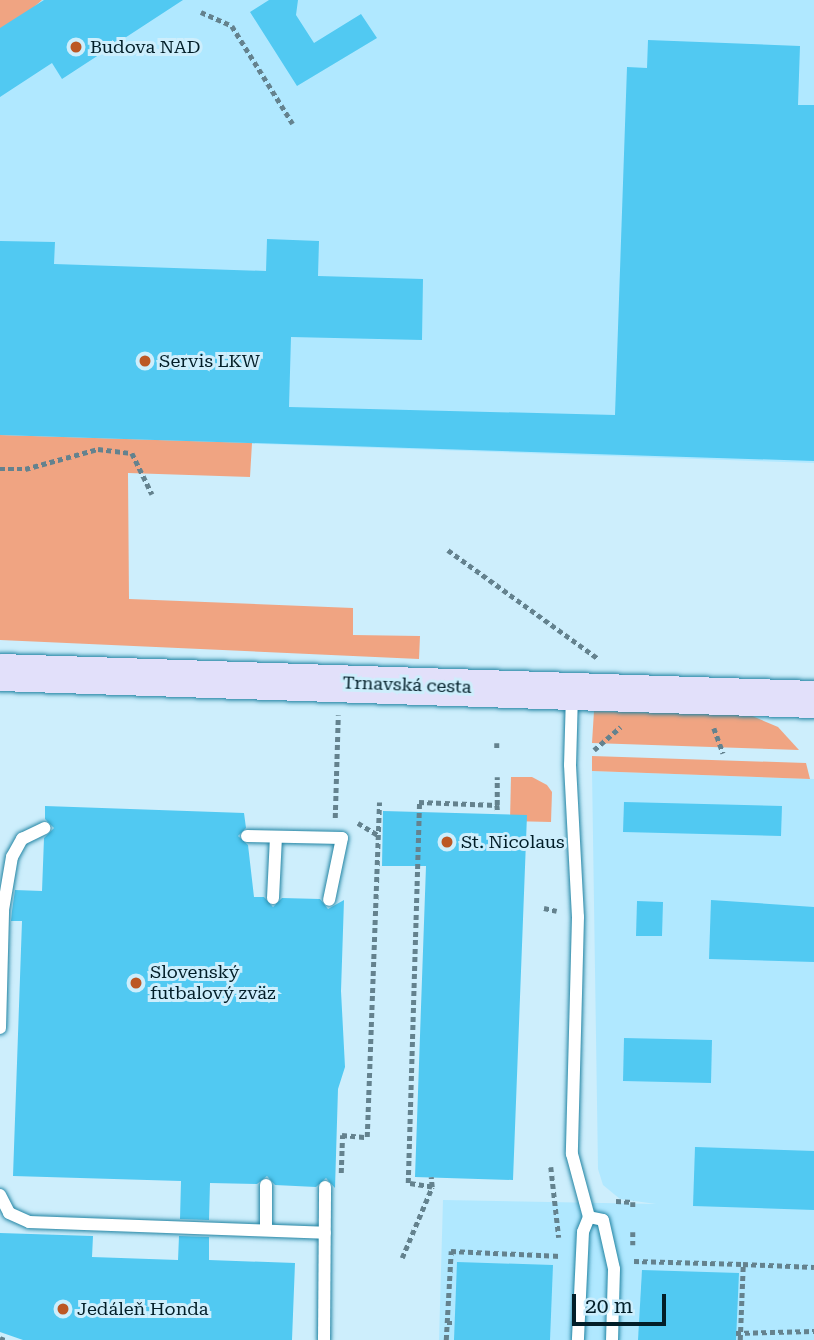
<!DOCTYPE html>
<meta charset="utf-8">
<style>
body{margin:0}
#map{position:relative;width:814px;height:1340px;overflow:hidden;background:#cdeefc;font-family:"Roboto Serif",serif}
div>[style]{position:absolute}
.built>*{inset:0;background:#b0e8ff}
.green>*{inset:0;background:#f0a482}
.building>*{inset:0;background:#51c9f2}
.path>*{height:4.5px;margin-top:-2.25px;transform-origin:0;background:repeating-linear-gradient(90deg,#64828e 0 5px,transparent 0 8.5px)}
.roads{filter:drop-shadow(0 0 2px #2284a3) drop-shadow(0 0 2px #2284a3)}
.lane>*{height:12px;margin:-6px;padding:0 6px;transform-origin:6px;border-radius:6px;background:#fff}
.secondary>*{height:37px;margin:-18.5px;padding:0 18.5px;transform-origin:18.5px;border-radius:18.5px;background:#e2e0fa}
.dots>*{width:19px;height:19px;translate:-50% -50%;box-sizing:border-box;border:4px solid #cdeefc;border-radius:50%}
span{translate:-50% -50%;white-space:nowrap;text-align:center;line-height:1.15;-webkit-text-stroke:6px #cdeefc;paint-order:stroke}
.poi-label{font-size:18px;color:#021e28}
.left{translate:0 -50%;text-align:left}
.street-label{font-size:18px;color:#021e28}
.scale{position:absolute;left:572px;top:1294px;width:94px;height:32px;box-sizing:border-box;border:4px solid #021e28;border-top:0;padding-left:9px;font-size:21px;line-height:24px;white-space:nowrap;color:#021e28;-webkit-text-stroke:5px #cdeefc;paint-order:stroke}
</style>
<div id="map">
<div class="built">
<i style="clip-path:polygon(42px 0,814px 0,814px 463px,0 435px,0 37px)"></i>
<i style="clip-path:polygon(592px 771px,814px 779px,814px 1340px,439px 1340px,443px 1200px,656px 1204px,620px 1199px,603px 1185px,598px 1169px)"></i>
</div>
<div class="green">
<i style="clip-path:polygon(0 0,42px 0,0 37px)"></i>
<i style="clip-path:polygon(0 435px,252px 443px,250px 477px,128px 473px,129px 599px,353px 608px,353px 635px,420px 636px,419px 659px,0 640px)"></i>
<i style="clip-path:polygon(594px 711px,750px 715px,778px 727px,799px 750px,592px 743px)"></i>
<i style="clip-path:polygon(592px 756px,806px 763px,810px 779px,592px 771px)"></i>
<i style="clip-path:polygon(511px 777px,532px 777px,547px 785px,552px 792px,551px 822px,510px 821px)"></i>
</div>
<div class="building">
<i style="clip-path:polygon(44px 0,183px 0,62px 79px,52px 63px,0 97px,0 28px)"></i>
<i style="clip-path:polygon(269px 0,298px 0,296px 15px,314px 43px,361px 14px,377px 38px,297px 86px,250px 12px)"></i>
<i style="clip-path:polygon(648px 40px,800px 46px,798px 105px,814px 105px,814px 461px,0 435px,0 241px,55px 242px,54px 264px,266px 271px,267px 239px,319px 241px,318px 276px,423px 279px,422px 340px,291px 337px,289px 407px,615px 415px,627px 67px,647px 68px)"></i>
<i style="clip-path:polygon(624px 802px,782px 806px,781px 836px,623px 832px)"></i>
<i style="clip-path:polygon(45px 806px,244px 813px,246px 828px,238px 836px,248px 845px,254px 897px,264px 897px,273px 907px,282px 898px,320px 899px,328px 909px,344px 900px,341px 991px,345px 1067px,338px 1089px,335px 1188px,326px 1178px,316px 1187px,275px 1185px,267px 1176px,257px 1184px,210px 1183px,209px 1220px,180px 1219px,181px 1181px,13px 1176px,22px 921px,11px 921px,12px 911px,15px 890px,42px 891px,44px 838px,54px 828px,45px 819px)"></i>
<i style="clip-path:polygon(383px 811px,527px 815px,513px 1180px,415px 1177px,426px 866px,382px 866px)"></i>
<i style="clip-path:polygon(711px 900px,814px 907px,814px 962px,709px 959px)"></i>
<i style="clip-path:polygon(637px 901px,663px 902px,662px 936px,636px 936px)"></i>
<i style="clip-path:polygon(624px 1038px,712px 1040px,711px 1083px,623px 1081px)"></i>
<i style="clip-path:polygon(695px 1147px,814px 1151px,814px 1210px,693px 1206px)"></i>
<i style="clip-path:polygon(0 1233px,93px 1236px,92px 1257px,178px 1260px,179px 1236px,209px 1237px,209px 1260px,295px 1263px,292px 1340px,23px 1340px,0 1332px)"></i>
<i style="clip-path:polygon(457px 1262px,553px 1265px,550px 1340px,454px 1340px)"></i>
<i style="clip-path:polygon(642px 1270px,739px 1273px,736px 1340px,638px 1340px)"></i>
</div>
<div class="path">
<i style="left:201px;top:12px;width:34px;rotate:24deg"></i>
<i style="left:232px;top:26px;width:115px;rotate:58.1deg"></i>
<i style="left:0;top:469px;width:25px"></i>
<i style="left:25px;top:469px;width:76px;rotate:-15.3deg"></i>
<i style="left:98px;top:449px;width:34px;rotate:7deg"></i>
<i style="left:132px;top:453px;width:46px;rotate:64deg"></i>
<i style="left:448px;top:550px;width:184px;rotate:35.9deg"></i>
<i style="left:714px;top:728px;width:27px;rotate:70deg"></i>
<i style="left:497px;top:743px;width:6px;rotate:90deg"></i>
<i style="left:594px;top:750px;width:35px;rotate:-41deg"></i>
<i style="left:497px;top:805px;width:8px;rotate:83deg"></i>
<i style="left:335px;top:818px;width:103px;rotate:-88.3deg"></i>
<i style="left:358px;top:823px;width:23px;rotate:31deg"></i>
<i style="left:544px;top:908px;width:13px;rotate:13deg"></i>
<i style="left:551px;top:1167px;width:71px;rotate:83.6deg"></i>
<i style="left:341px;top:1173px;width:38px;rotate:-88deg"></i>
<i style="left:342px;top:1135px;width:25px;rotate:5deg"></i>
<i style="left:367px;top:1137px;width:335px;rotate:-87.9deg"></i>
<i style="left:432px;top:1187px;width:24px;rotate:-171deg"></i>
<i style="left:408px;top:1183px;width:381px;rotate:-88.3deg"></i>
<i style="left:419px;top:802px;width:78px;rotate:2.2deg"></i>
<i style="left:497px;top:805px;width:28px;rotate:-90deg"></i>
<i style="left:616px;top:1201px;width:17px;rotate:3deg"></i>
<i style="left:633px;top:1202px;width:6px;rotate:90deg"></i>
<i style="left:633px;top:1232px;width:13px;rotate:90deg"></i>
<i style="left:402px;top:1258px;width:77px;rotate:-67.1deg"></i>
<i style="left:432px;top:1187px;width:10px;rotate:-96deg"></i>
<i style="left:634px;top:1261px;width:109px;rotate:1.6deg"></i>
<i style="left:447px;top:1323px;width:7px"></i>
<i style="left:736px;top:1333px;width:78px;rotate:-1.5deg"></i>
<i style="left:0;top:1338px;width:5px;rotate:22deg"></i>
<i style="left:446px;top:1340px;width:89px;rotate:-86.8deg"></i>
<i style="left:451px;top:1251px;width:110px;rotate:2.6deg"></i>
<i style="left:740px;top:1340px;width:76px;rotate:-87.7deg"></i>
<i style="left:743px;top:1264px;width:71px;rotate:2.4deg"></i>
</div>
<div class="roads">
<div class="lane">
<i style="left:572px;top:694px;width:71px;rotate:91.6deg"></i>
<i style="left:570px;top:765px;width:152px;rotate:87deg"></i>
<i style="left:578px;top:917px;width:237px;rotate:91.5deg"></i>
<i style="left:572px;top:1154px;width:65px;rotate:74.9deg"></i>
<i style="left:589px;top:1217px;width:16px;rotate:112deg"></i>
<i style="left:583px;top:1232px;width:108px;rotate:92.7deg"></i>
<i style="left:247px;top:836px;width:95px;rotate:1.2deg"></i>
<i style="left:342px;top:838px;width:63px;rotate:101.8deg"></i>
<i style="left:273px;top:898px;width:61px;rotate:-87.2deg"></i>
<i style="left:0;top:1028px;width:118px;rotate:-88.5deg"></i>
<i style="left:3px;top:910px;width:54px;rotate:-80.4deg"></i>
<i style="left:12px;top:857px;width:21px;rotate:-61deg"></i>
<i style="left:22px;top:839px;width:25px;rotate:-26deg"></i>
<i style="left:0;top:1195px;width:20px;rotate:63deg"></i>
<i style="left:9px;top:1213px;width:22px;rotate:24deg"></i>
<i style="left:29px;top:1222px;width:296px;rotate:2.1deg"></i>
<i style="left:589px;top:1217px;width:14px;rotate:12deg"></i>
<i style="left:603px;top:1220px;width:50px;rotate:77.3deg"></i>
<i style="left:614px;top:1269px;width:71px;rotate:91.6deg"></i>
<i style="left:266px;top:1230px;width:45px;rotate:-90deg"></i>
<i style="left:324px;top:1340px;width:153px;rotate:-89.6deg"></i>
</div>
<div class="secondary">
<i style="left:0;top:672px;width:814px;rotate:1.9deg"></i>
</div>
</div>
<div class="dots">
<i style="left:76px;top:47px;background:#bc5724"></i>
<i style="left:145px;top:361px;background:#bc5724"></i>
<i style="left:447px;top:842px;background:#bc5724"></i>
<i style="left:136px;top:983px;background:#bc5724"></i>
<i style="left:63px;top:1309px;background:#bc5724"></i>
</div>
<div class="poi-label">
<span class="left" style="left:90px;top:47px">Budova NAD</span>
<span class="left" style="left:159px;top:361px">Servis LKW</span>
<span class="left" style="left:461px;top:842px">St. Nicolaus</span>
<span class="left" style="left:150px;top:983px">Slovenský<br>futbalový zväz</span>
<span class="left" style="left:77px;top:1309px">Jedáleň Honda</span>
</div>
<div class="street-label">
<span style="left:407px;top:685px;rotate:2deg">Trnavská cesta</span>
</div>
<div class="scale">20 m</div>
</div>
